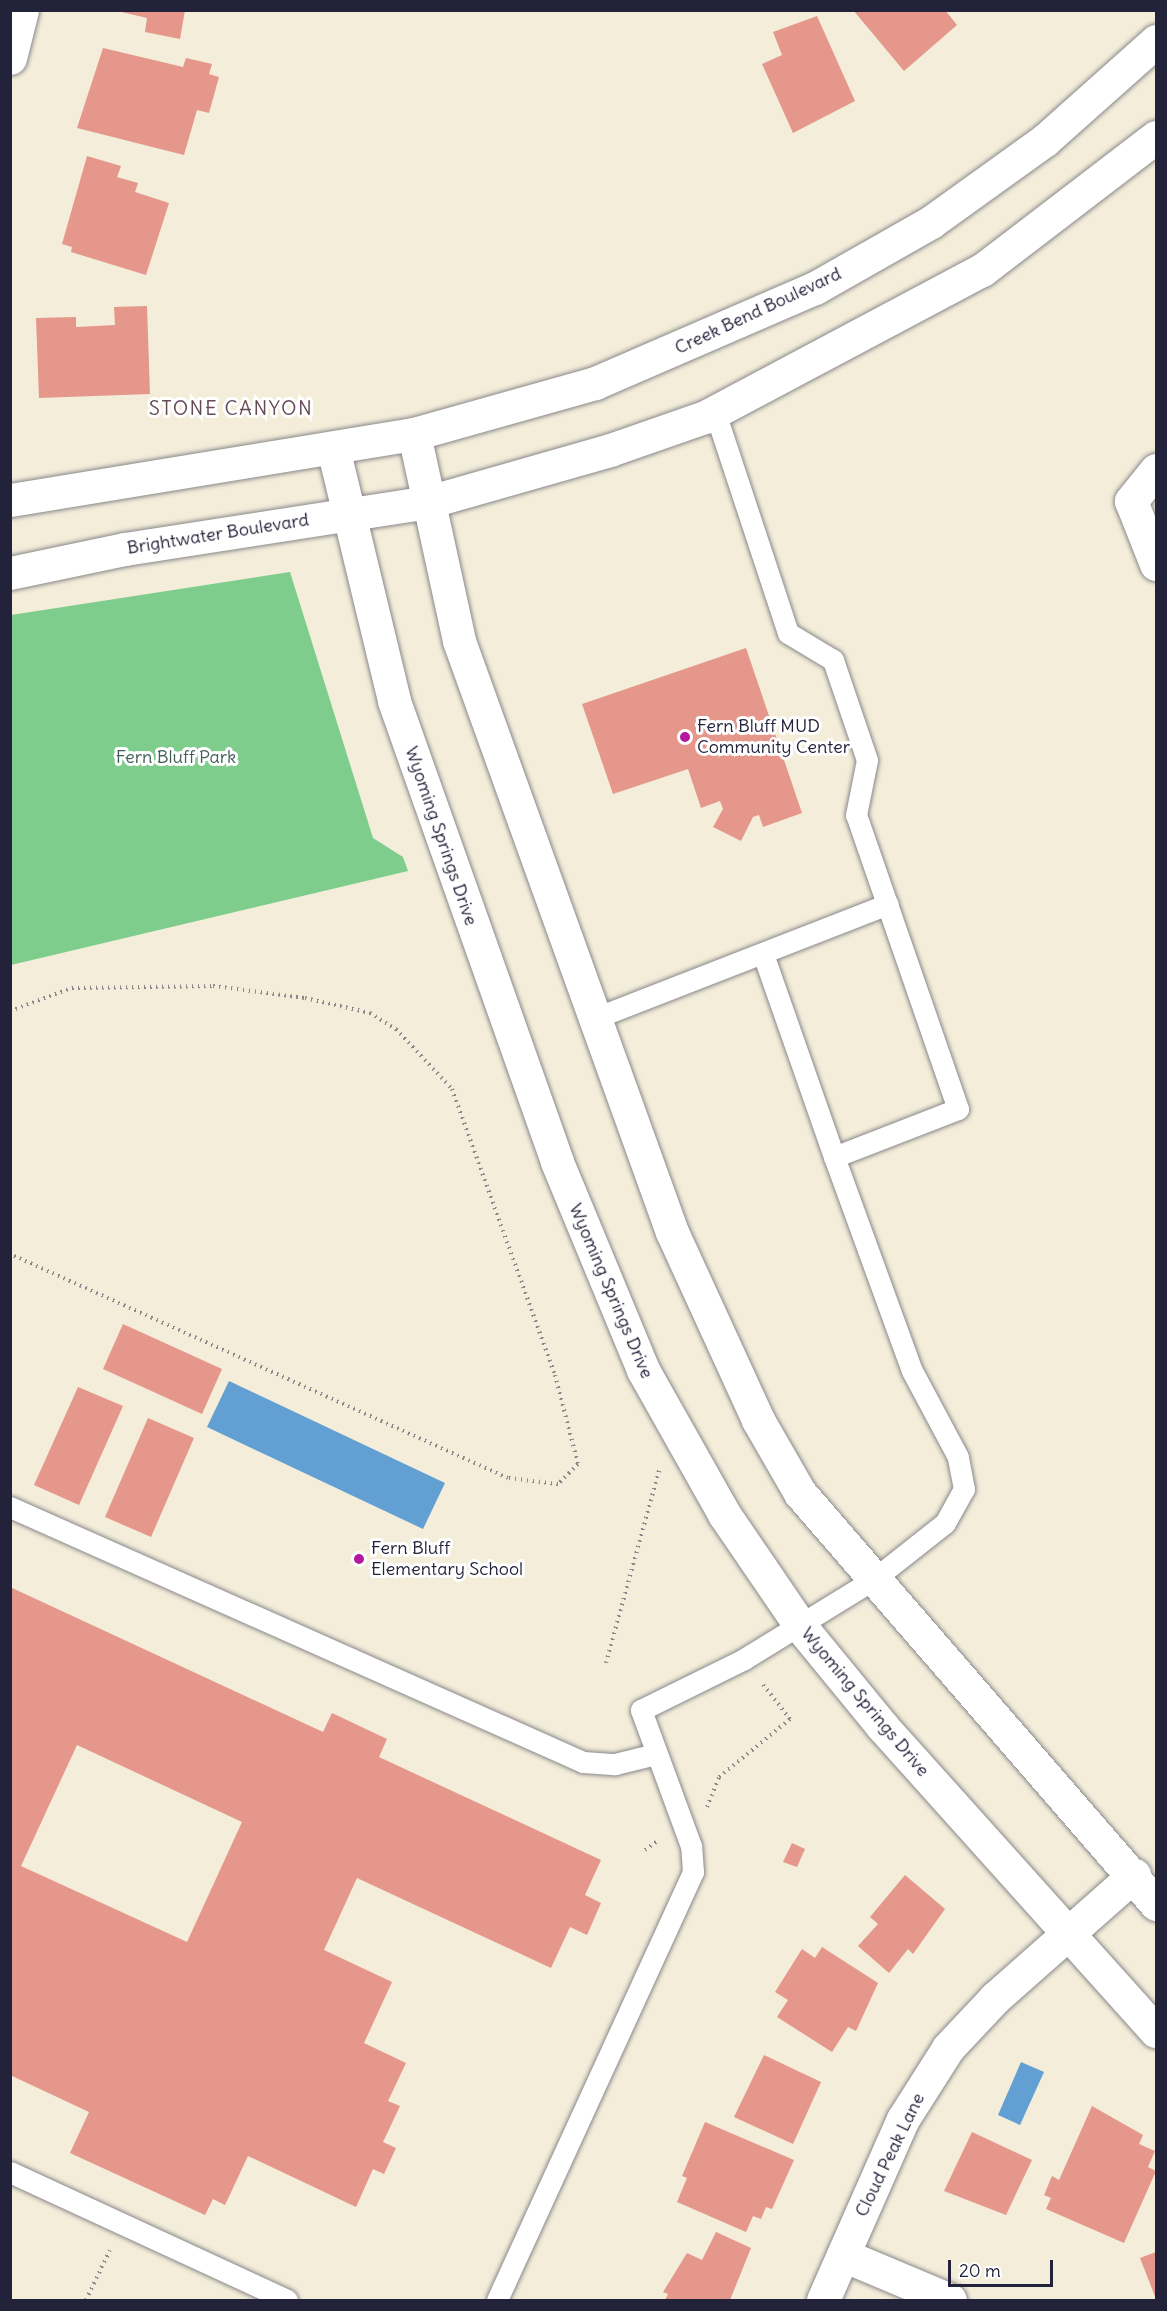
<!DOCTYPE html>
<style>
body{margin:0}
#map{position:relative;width:1167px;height:2311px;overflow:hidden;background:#f3edda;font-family:Delius,sans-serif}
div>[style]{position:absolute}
.green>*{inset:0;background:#7fcd8d}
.water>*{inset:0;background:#62a0d4}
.building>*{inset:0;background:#e4978a}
.path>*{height:4px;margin-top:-2px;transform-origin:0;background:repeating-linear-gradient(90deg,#8a888a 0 1.5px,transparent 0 6px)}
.roads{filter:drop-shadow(0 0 2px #8a888a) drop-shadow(0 0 2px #8a888a)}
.service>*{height:21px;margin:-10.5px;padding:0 10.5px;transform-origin:10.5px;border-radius:10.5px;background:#fff}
.minor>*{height:33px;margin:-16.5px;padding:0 16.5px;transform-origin:16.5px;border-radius:16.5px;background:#fff}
.tertiary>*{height:33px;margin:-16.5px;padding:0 16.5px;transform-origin:16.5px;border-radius:16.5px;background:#fff}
.dots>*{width:16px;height:16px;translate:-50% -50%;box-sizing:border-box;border:3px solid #fff;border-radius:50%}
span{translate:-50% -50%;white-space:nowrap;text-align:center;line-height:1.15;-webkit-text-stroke:6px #fff;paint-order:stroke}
.street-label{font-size:18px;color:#22223b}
.poi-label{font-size:18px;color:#22223b}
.left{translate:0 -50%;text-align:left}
.park-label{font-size:18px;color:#435e58}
.neighbourhood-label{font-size:20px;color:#664b57;letter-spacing:1.5px}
.frame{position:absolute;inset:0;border:12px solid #22223b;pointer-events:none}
.scale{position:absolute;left:948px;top:2260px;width:105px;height:27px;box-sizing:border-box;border:3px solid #22223b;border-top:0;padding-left:8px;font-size:18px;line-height:21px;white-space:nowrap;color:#22223b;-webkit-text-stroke:4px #fff;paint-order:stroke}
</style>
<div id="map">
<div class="green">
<i style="clip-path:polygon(290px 572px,373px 838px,403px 857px,408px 871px,11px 965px,11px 615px)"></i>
</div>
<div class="water">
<i style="clip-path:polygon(229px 1381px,445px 1483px,423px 1529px,207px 1427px)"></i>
<i style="clip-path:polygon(1021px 2062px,1044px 2072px,1020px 2125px,998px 2115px)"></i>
</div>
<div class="building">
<i style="clip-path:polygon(113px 10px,185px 10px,180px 39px,145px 32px,147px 18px)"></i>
<i style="clip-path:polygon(853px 10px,945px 10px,957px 25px,904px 71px)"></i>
<i style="clip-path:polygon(817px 16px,855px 101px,793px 133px,762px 64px,782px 55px,773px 32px)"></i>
<i style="clip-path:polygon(103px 48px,183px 67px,186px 58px,212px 64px,209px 74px,219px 77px,209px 113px,197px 110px,184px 155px,77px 128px)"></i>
<i style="clip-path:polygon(87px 156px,121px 166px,117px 177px,138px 183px,135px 192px,169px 203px,146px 275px,71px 252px,72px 247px,62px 244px)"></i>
<i style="clip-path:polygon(147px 306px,150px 394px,39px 398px,36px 318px,76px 317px,76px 327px,115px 325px,114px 307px)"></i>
<i style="clip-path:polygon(746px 648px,802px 813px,763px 827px,759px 815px,753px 817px,741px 841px,713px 827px,723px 809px,720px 801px,701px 808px,688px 769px,613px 794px,582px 704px)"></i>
<i style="clip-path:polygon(123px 1324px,222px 1369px,202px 1414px,103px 1369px)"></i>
<i style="clip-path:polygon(78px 1387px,123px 1406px,79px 1505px,34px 1485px)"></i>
<i style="clip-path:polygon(148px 1418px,194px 1438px,151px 1537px,105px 1517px)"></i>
<i style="clip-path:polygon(evenodd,10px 1587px,323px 1732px,332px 1713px,387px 1739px,379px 1757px,601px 1860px,585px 1895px,601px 1903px,587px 1935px,570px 1927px,551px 1968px,357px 1878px,324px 1950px,392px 1982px,364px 2043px,406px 2063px,388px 2101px,400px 2106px,383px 2142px,396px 2148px,384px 2174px,373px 2169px,356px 2207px,248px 2156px,225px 2205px,213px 2199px,205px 2215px,70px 2153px,89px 2112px,10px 2075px,10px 1587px,77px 1745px,242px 1822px,187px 1942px,21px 1866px,77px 1745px)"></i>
<i style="clip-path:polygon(792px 1843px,805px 1849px,797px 1867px,783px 1862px)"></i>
<i style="clip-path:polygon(905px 1875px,945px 1909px,913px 1954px,908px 1949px,889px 1973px,858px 1946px,878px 1924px,870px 1917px)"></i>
<i style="clip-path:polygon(822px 1947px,878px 1983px,856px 2031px,848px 2027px,832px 2052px,777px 2017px,788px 2000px,775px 1992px,802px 1949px,815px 1958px)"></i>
<i style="clip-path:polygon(764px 2055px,821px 2082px,793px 2144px,734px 2117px)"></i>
<i style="clip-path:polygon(1092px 2106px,1143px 2135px,1139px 2144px,1155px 2151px,1148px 2167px,1156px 2171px,1124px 2243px,1046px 2209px,1051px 2198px,1044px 2195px,1052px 2176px,1059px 2180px)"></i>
<i style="clip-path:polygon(705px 2122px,794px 2160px,772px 2209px,766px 2207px,761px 2219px,753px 2216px,746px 2232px,677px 2202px,687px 2178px,682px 2176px)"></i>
<i style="clip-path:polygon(972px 2132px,1032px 2160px,1006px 2215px,944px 2191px)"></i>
<i style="clip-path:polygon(716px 2232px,751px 2248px,730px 2300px,665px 2300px,668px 2294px,663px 2292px,687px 2253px,702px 2260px)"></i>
<i style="clip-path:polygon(1156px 2252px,1156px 2299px,1140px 2258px)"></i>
</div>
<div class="path">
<i style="left:10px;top:1011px;width:66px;rotate:-20.4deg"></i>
<i style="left:72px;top:988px;width:141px;rotate:-0.8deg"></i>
<i style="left:213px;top:986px;width:93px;rotate:7.4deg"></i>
<i style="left:305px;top:998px;width:67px;rotate:13deg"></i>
<i style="left:370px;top:1013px;width:31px;rotate:32deg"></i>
<i style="left:396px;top:1029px;width:82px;rotate:47deg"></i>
<i style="left:452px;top:1089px;width:304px;rotate:70.2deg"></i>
<i style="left:555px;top:1375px;width:92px;rotate:75.5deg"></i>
<i style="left:578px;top:1464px;width:28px;rotate:135deg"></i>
<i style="left:558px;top:1484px;width:50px;rotate:-173.2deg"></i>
<i style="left:508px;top:1478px;width:546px;rotate:-155.78deg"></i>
<i style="left:606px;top:1663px;width:200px;rotate:-74.6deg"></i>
<i style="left:707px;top:1807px;width:32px;rotate:-68deg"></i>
<i style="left:719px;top:1777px;width:92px;rotate:-39.2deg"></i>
<i style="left:790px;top:1719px;width:47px;rotate:-128.1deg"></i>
<i style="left:645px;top:1850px;width:17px;rotate:-36deg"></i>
<i style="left:86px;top:2300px;width:55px;rotate:-64.4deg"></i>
</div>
<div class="roads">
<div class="service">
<i style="left:763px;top:954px;width:215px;rotate:70.7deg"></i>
<i style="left:598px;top:1017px;width:311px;rotate:-21.3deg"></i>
<i style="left:10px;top:1507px;width:627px;rotate:23.99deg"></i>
<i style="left:583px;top:1762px;width:32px;rotate:4deg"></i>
<i style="left:615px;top:1764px;width:42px;rotate:-13.7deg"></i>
<i style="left:10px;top:2172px;width:305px;rotate:24.8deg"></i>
<i style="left:497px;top:2300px;width:471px;rotate:-65.4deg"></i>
<i style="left:693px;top:1872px;width:26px;rotate:-94deg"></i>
<i style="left:691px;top:1846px;width:145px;rotate:-110.2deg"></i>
<i style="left:641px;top:1710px;width:115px;rotate:-26.3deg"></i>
<i style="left:744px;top:1659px;width:153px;rotate:-31.6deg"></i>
<i style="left:874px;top:1579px;width:90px;rotate:-38.3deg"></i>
<i style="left:945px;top:1523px;width:39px;rotate:-61deg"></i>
<i style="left:964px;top:1489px;width:33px;rotate:-101deg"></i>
<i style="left:958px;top:1457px;width:98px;rotate:-118.1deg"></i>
<i style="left:912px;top:1371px;width:228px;rotate:-110deg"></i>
<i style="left:834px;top:1157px;width:133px;rotate:-21.2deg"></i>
<i style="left:958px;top:1109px;width:311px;rotate:-109.1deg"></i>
<i style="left:856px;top:815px;width:56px;rotate:-78.7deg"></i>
<i style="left:867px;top:760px;width:106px;rotate:-108.8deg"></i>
<i style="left:833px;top:660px;width:52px;rotate:-149deg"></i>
<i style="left:788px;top:633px;width:233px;rotate:-108.3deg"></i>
</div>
<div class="minor">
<i style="left:10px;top:58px;width:49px;rotate:-76deg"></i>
<i style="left:1156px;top:470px;width:40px;rotate:129deg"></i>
<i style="left:1131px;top:501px;width:68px;rotate:68.4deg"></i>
<i style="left:843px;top:2255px;width:116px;rotate:22.8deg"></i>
<i style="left:823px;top:2300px;width:198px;rotate:-66.2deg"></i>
<i style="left:903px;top:2119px;width:84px;rotate:-57.6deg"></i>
<i style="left:948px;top:2048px;width:69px;rotate:-46.8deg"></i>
<i style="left:995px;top:1998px;width:186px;rotate:-41.5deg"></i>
</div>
<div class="tertiary">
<i style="left:414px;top:434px;width:212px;rotate:77.7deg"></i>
<i style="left:459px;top:641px;width:628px;rotate:70.18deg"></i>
<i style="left:672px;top:1232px;width:207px;rotate:65.4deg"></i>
<i style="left:758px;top:1420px;width:84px;rotate:60.1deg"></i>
<i style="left:800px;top:1493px;width:544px;rotate:49.1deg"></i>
<i style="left:333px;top:448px;width:260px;rotate:76.4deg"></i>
<i style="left:394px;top:701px;width:489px;rotate:70.5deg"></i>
<i style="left:557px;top:1162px;width:225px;rotate:67.5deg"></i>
<i style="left:643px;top:1370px;width:165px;rotate:60.6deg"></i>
<i style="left:724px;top:1514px;width:137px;rotate:55.7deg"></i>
<i style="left:801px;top:1627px;width:128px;rotate:50.7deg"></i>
<i style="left:882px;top:1726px;width:410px;rotate:48.1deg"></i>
<i style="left:10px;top:500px;width:409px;rotate:-9.3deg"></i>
<i style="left:414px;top:434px;width:188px;rotate:-15.7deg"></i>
<i style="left:595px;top:383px;width:240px;rotate:-23.4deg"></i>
<i style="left:815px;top:288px;width:133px;rotate:-29.6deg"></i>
<i style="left:931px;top:222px;width:140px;rotate:-35.7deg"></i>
<i style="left:1045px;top:140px;width:149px;rotate:-41.7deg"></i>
<i style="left:10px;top:573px;width:117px;rotate:-11.8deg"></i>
<i style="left:125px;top:549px;width:307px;rotate:-8.8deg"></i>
<i style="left:428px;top:502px;width:189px;rotate:-15.9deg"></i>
<i style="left:610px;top:450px;width:101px;rotate:-19.2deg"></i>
<i style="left:705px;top:417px;width:314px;rotate:-28deg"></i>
<i style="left:982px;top:270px;width:219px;rotate:-37.4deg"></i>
</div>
</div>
<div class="dots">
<i style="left:685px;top:737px;background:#b5179e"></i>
<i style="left:359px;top:1559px;background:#b5179e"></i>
</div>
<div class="street-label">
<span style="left:758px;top:311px;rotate:-25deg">Creek Bend Boulevard</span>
<span style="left:218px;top:534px;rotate:-9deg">Brightwater Boulevard</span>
<span style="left:441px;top:836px;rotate:71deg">Wyoming Springs Drive</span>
<span style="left:611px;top:1291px;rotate:67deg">Wyoming Springs Drive</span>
<span style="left:865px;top:1702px;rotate:50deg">Wyoming Springs Drive</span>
<span style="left:890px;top:2155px;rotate:-64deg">Cloud Peak Lane</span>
</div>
<div class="poi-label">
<span class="left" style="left:697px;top:737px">Fern Bluff MUD<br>Community Center</span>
<span class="left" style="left:371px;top:1559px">Fern Bluff<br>Elementary School</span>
</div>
<div class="park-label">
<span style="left:176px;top:757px">Fern Bluff Park</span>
</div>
<div class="neighbourhood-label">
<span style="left:231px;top:407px">STONE CANYON</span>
</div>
<div class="frame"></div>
<div class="scale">20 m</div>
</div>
